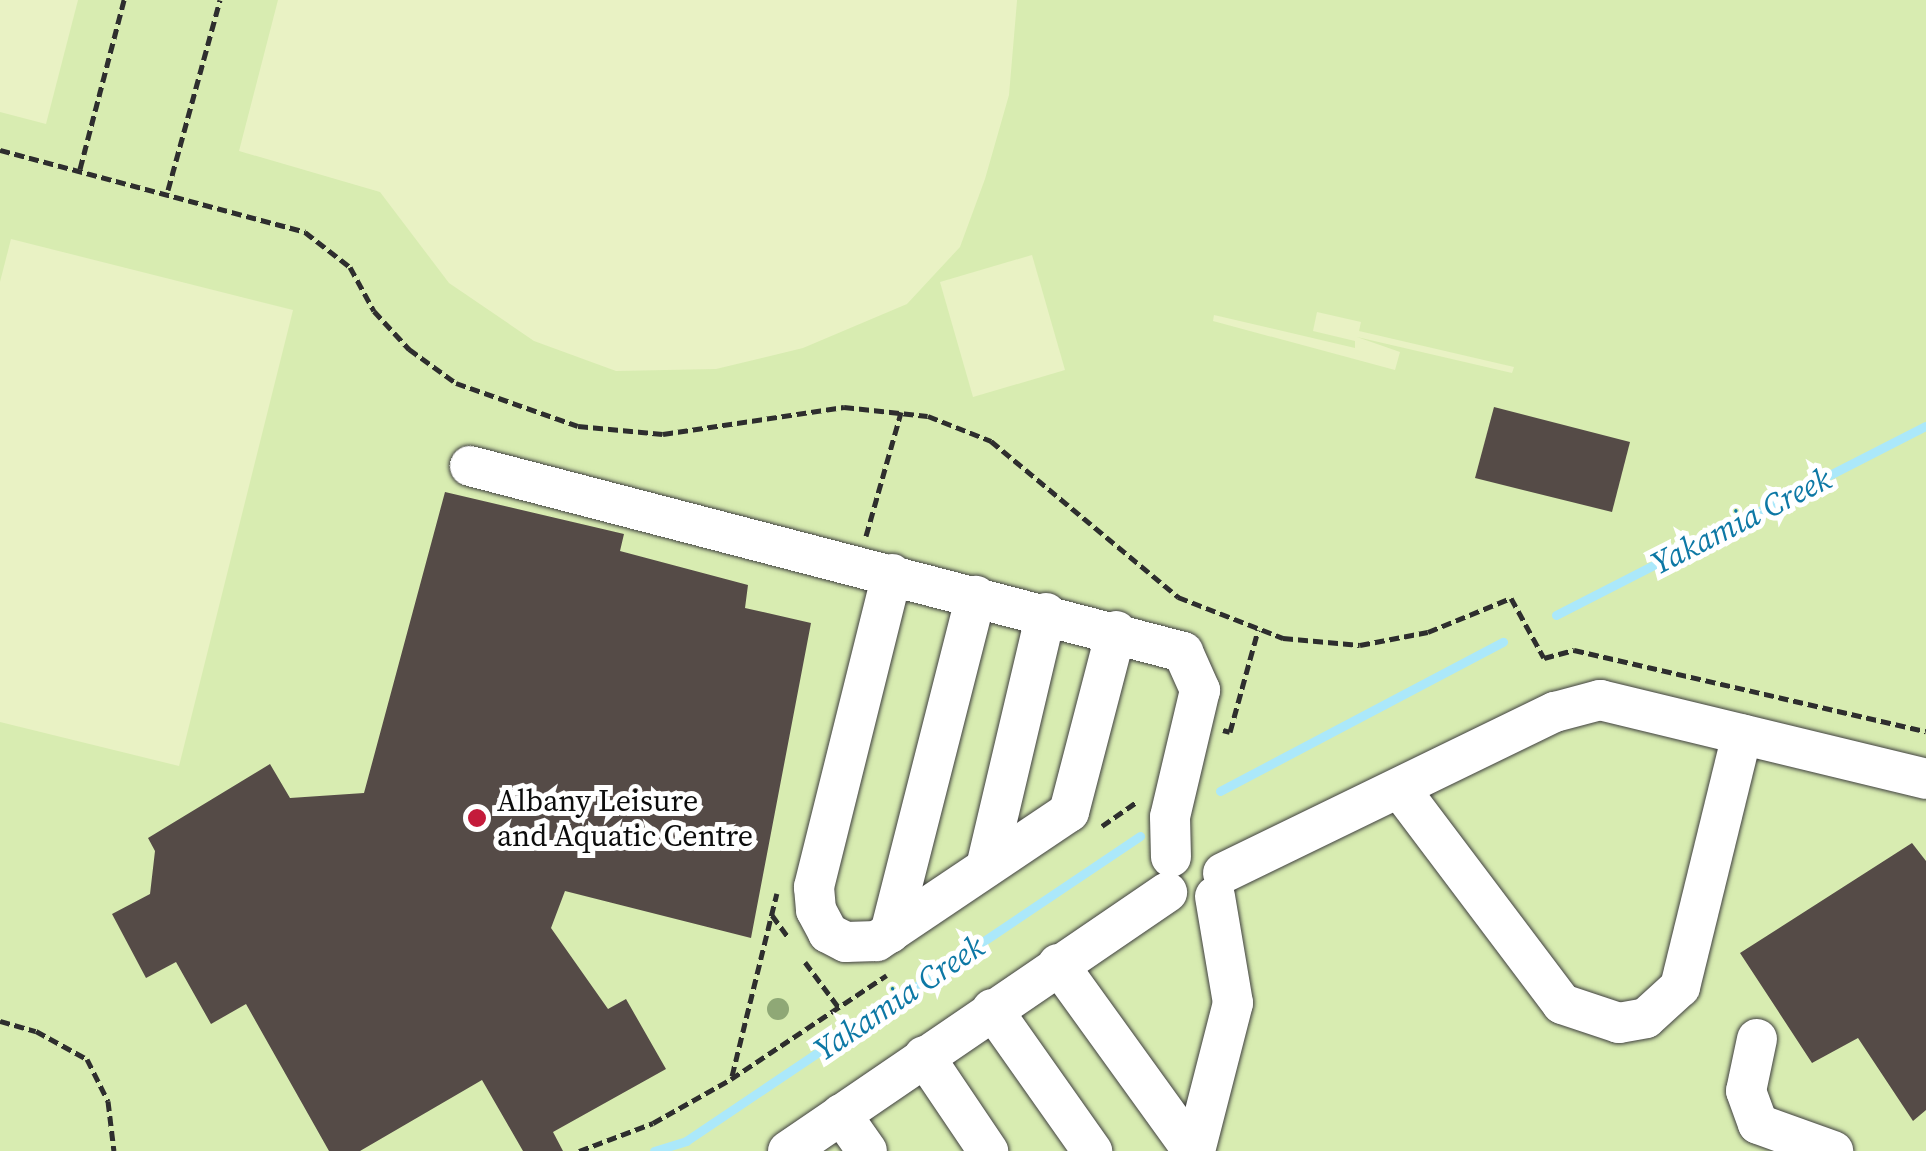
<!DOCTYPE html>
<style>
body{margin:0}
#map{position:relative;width:1926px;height:1151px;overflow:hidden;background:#fff8ea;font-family:"Source Serif 4",serif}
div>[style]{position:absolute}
.green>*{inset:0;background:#d8ecb1}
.pitch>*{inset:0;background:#e9f2c4}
.stream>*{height:9px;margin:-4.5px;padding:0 4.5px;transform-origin:4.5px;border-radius:4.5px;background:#abe8fa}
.building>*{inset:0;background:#554b47}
.path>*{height:5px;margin-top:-2.5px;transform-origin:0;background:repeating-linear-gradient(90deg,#2e2e2e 0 10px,transparent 0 15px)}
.roads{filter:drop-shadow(0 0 2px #3f3f3f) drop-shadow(0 0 2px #3f3f3f)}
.minor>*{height:40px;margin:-20px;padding:0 20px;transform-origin:20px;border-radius:20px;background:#fff}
.trees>*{width:22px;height:22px;margin:-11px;border-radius:50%;background:#8fa876}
.dots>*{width:28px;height:28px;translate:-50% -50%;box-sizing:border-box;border:5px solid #fff;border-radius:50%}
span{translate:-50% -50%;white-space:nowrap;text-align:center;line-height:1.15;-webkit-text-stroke:10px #fff;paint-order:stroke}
.poi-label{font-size:30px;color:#0c0c0c}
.left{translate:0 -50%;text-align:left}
.water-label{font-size:32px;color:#0d78a5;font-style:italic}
</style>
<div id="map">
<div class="green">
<i style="clip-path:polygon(0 0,1926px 0,1926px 1151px,0 1151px)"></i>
</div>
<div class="pitch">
<i style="clip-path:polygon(0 0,78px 0,46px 124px,0 112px)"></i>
<i style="clip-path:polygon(278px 0,1017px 0,1017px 1px,1009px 95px,985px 179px,960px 247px,907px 304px,803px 348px,716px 369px,616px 371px,534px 341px,449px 283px,380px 192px,239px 151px)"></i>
<i style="clip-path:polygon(11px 239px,293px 310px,179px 766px,0 722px,0 282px)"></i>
<i style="clip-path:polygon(1032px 255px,1065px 370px,973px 397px,940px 282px)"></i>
<i style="clip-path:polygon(1317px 312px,1361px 322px,1359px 331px,1514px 367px,1512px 373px,1357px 337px,1400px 352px,1395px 370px,1213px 321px,1214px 315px,1355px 348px,1355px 341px,1313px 331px)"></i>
</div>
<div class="stream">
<i style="left:1556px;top:615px;width:415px;rotate:-27.1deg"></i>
<i style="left:1220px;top:791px;width:320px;rotate:-27.8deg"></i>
<i style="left:654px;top:1151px;width:34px;rotate:-17deg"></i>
<i style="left:686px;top:1141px;width:547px;rotate:-33.89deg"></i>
</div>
<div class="building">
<i style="clip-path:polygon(1494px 407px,1630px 442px,1612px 512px,1475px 478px)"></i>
<i style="clip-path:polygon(445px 492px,624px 534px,620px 551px,748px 585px,745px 608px,811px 623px,751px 938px,565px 891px,551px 928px,608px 1009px,626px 999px,666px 1069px,553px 1132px,563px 1151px,523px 1151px,482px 1080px,360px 1151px,329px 1151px,246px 1004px,211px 1024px,176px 962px,146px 978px,112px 914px,150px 894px,155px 851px,148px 838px,270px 764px,290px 798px,364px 793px)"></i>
<i style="clip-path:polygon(1912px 843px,1926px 861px,1926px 1110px,1913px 1121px,1858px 1038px,1812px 1063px,1740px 953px)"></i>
</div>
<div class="path">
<i style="left:0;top:150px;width:316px;rotate:15deg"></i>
<i style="left:305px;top:232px;width:57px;rotate:37.9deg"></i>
<i style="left:350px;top:267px;width:50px;rotate:61.4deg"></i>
<i style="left:374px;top:311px;width:52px;rotate:47.4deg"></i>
<i style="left:409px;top:349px;width:58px;rotate:35.9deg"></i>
<i style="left:456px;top:383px;width:129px;rotate:19.4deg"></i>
<i style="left:578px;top:426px;width:85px;rotate:5.4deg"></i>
<i style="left:663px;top:434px;width:183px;rotate:-8.5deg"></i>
<i style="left:844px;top:407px;width:84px;rotate:6.1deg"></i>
<i style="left:928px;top:416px;width:68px;rotate:21.6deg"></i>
<i style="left:991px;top:441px;width:244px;rotate:39.8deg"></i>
<i style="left:1178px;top:597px;width:113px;rotate:21.3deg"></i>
<i style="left:1283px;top:638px;width:77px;rotate:5.2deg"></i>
<i style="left:1360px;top:645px;width:69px;rotate:-10.8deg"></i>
<i style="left:1428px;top:632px;width:90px;rotate:-22.3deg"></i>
<i style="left:1511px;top:598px;width:68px;rotate:61.2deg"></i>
<i style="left:1544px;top:658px;width:31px;rotate:-15deg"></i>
<i style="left:1574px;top:650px;width:361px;rotate:13deg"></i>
<i style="left:80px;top:169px;width:175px;rotate:-75.4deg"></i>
<i style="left:168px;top:190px;width:197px;rotate:-74.7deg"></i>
<i style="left:866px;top:536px;width:129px;rotate:-74.2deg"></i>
<i style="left:1223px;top:730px;width:7px;rotate:16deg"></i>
<i style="left:1230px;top:732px;width:106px;rotate:-74.6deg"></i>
<i style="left:1102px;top:826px;width:44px;rotate:-34.8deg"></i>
<i style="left:772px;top:915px;width:26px;rotate:54deg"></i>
<i style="left:805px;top:962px;width:57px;rotate:53.5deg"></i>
<i style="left:0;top:1021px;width:37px;rotate:16deg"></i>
<i style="left:36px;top:1031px;width:58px;rotate:28.8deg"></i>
<i style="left:87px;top:1059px;width:47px;rotate:63.4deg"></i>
<i style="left:108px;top:1101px;width:50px;rotate:83.2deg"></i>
<i style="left:732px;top:1076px;width:188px;rotate:-76.2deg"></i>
<i style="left:579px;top:1151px;width:79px;rotate:-20.7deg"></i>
<i style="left:653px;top:1123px;width:90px;rotate:-29.4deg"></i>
<i style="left:731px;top:1079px;width:187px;rotate:-33.7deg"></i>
</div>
<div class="roads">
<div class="minor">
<i style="left:470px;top:466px;width:737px;rotate:14.62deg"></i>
<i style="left:1183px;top:652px;width:42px;rotate:65.9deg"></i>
<i style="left:1200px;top:690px;width:130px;rotate:103.3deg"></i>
<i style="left:1170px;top:817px;width:40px;rotate:88.6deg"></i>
<i style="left:892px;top:574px;width:323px;rotate:104deg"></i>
<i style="left:814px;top:887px;width:23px;rotate:85deg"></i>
<i style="left:816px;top:910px;width:26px;rotate:62deg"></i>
<i style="left:828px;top:933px;width:20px;rotate:27deg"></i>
<i style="left:846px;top:942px;width:31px;rotate:-2deg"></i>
<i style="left:877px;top:941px;width:231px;rotate:-33.9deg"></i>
<i style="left:1069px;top:812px;width:187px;rotate:-75.4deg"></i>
<i style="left:1400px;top:789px;width:269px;rotate:53deg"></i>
<i style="left:1562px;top:1004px;width:60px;rotate:18.4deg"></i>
<i style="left:1619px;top:1023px;width:27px;rotate:-10deg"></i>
<i style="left:1646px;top:1018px;width:46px;rotate:-42.4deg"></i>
<i style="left:1680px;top:987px;width:260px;rotate:-76.2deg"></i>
<i style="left:986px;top:867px;width:261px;rotate:-76.7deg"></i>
<i style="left:1223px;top:873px;width:369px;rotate:-25.9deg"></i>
<i style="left:1555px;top:712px;width:47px;rotate:-14.9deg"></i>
<i style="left:1600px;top:700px;width:335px;rotate:13.6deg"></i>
<i style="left:890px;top:933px;width:348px;rotate:-75.7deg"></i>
<i style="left:1058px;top:964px;width:231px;rotate:54.2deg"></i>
<i style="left:992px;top:1009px;width:174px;rotate:54.8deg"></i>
<i style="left:1757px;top:1039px;width:53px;rotate:101.9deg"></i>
<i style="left:1746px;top:1091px;width:35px;rotate:70deg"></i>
<i style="left:1758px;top:1124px;width:80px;rotate:19.8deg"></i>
<i style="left:924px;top:1056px;width:115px;rotate:56deg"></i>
<i style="left:841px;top:1114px;width:45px;rotate:54.9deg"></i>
<i style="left:788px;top:1151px;width:459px;rotate:-34.3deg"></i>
<i style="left:1195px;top:1151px;width:153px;rotate:-75.6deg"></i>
<i style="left:1233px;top:1003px;width:108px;rotate:-99.6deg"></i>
</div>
</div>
<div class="trees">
<i style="left:778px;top:1009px"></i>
</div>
<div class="dots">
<i style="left:477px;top:818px;background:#c41b3b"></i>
</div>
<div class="poi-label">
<span class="left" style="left:497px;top:818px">Albany Leisure<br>and Aquatic Centre</span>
</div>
<div class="water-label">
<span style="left:1741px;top:521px;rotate:-27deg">Yakamia Creek</span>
<span style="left:899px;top:998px;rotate:-34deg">Yakamia Creek</span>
</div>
</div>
